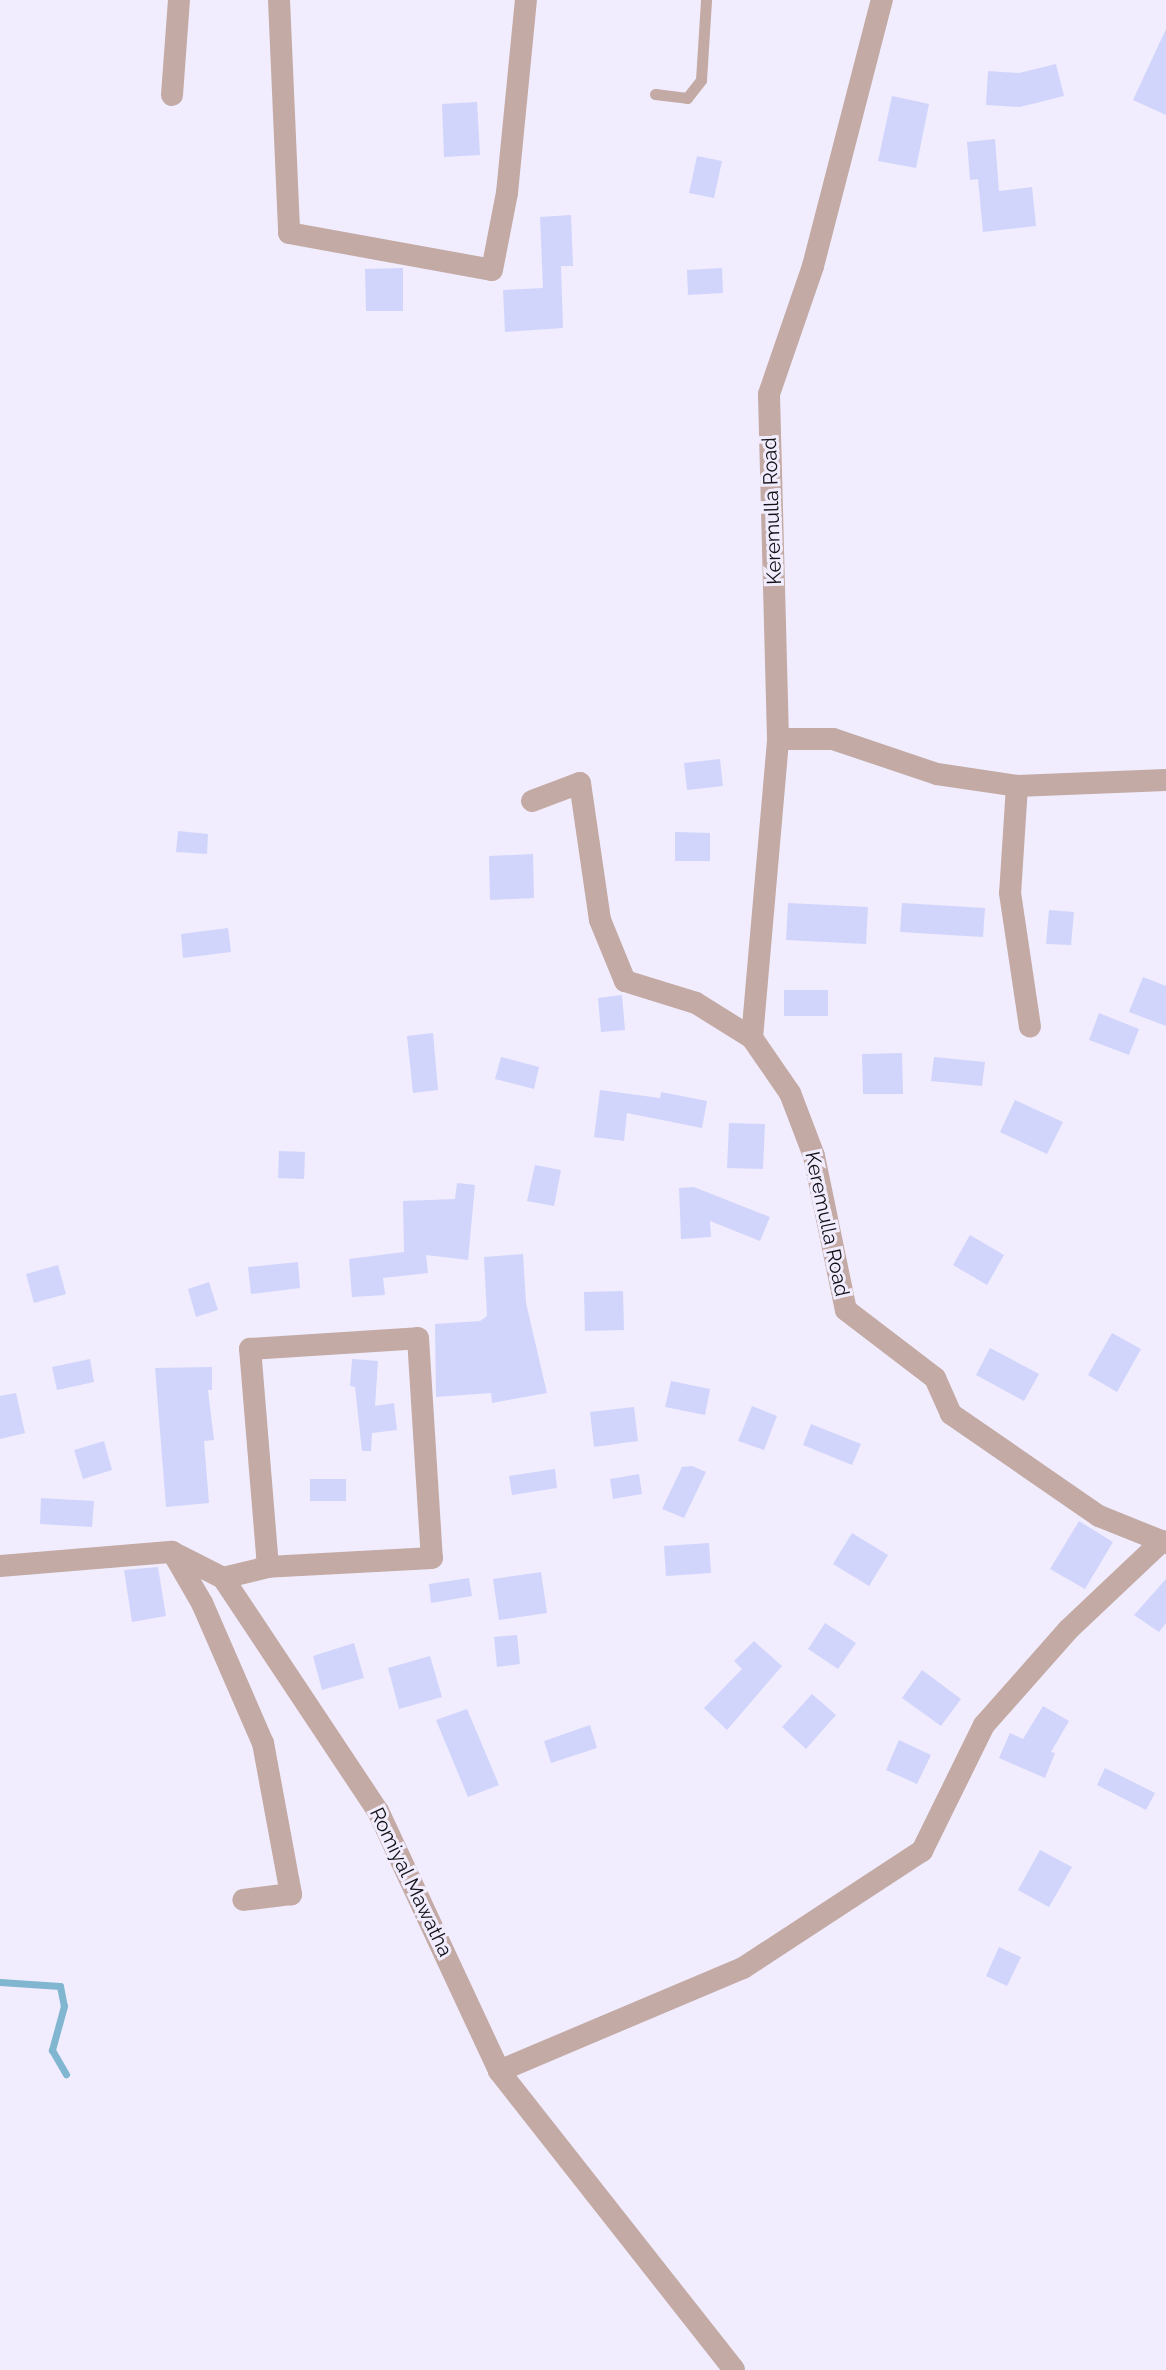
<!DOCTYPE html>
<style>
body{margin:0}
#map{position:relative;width:1166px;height:2370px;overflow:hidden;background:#f1edfe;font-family:Raleway,sans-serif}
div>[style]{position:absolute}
.stream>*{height:7px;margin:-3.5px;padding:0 3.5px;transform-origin:3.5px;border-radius:3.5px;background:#81b6d0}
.building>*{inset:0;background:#d1d5fc}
.service>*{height:11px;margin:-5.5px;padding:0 5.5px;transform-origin:5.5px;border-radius:5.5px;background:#c3aaa4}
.minor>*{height:22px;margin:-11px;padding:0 11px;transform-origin:11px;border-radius:11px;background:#c3aaa4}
span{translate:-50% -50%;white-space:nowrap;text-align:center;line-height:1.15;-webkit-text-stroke:6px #f1edfe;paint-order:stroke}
.street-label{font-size:20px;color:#121116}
</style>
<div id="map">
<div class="stream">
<i style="left:0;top:1982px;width:60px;rotate:3.8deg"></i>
<i style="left:60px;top:1986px;width:20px;rotate:79deg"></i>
<i style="left:64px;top:2006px;width:46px;rotate:105.3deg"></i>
<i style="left:52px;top:2050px;width:28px;rotate:60deg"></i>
</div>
<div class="building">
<i style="clip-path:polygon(1166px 29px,1166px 115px,1133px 100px)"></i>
<i style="clip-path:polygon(1056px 64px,1064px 96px,1020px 107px,986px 105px,988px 71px,1019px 73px)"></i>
<i style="clip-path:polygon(892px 96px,929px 104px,916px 168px,878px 161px)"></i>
<i style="clip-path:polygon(477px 102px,480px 155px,444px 157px,442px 104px)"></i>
<i style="clip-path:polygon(995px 139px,999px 191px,1032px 187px,1036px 226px,983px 232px,978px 179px,970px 180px,967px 142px)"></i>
<i style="clip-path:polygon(697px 156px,722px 161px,714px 198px,689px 193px)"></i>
<i style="clip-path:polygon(571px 215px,573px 266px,561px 266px,563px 328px,505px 332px,503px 290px,543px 288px,540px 217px)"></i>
<i style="clip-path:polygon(403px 268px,403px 311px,366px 311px,365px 269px)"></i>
<i style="clip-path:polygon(722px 268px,723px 293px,688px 295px,687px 270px)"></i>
<i style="clip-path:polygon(720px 759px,723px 786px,687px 790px,684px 763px)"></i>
<i style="clip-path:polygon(178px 831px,208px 834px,207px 854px,176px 852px)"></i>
<i style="clip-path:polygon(675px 832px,710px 833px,710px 861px,675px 861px)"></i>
<i style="clip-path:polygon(533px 854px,534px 898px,490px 900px,489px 856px)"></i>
<i style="clip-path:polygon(788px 903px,868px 907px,866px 944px,786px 940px)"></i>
<i style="clip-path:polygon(902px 903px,985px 908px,983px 937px,900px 932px)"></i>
<i style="clip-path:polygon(1049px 910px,1074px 912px,1071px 945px,1046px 944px)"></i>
<i style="clip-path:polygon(228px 928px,231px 952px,183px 958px,181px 934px)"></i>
<i style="clip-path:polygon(1143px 977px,1166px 986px,1166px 1026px,1129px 1012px)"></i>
<i style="clip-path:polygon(784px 990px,828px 990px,828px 1016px,784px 1016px)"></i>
<i style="clip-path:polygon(622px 995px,625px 1030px,601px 1032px,598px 998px)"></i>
<i style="clip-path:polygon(1099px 1013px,1139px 1029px,1129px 1055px,1089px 1040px)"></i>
<i style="clip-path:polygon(433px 1033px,438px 1090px,413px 1093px,407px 1036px)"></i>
<i style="clip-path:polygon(902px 1053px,903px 1094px,863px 1094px,862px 1054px)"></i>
<i style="clip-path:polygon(501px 1057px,539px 1067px,534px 1089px,495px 1079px)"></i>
<i style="clip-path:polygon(934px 1057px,985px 1062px,982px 1086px,931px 1081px)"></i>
<i style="clip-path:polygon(600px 1090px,660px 1098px,661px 1092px,707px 1101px,702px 1128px,627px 1113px,624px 1141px,594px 1137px)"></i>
<i style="clip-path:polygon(1015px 1100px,1063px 1122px,1047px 1154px,1000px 1132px)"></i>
<i style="clip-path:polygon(729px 1123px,765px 1124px,763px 1169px,727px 1168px)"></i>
<i style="clip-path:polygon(279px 1151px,305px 1152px,304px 1179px,278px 1178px)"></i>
<i style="clip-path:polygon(535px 1165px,561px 1170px,554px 1206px,527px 1201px)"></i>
<i style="clip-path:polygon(457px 1183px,475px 1185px,468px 1260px,426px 1255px,428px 1273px,383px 1278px,385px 1295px,352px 1297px,349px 1259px,404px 1252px,403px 1201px,455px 1199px)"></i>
<i style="clip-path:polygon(694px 1187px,770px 1217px,760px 1241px,710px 1221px,711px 1237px,681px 1239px,679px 1188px)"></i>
<i style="clip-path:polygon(970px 1235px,1004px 1255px,987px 1285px,953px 1265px)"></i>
<i style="clip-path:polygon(523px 1254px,526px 1303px,547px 1393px,492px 1403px,491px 1393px,436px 1397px,435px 1324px,480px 1321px,487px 1316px,484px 1257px)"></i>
<i style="clip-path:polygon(298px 1262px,300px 1288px,251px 1294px,248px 1267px)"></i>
<i style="clip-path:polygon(58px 1265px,66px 1294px,34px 1303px,26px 1274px)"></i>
<i style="clip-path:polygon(209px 1282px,218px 1310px,196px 1317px,188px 1289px)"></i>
<i style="clip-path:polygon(623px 1291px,624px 1330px,585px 1331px,584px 1292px)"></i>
<i style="clip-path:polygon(1112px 1333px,1141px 1349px,1117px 1392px,1088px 1375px)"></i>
<i style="clip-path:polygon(990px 1348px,1039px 1374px,1024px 1401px,976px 1375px)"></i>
<i style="clip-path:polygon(90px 1359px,94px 1382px,57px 1390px,52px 1367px)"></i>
<i style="clip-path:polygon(352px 1359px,378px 1361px,375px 1406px,394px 1403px,397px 1430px,372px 1433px,371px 1451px,362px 1451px,355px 1387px,350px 1386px)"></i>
<i style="clip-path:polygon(212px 1367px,212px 1390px,208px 1390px,214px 1440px,204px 1441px,209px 1503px,166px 1507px,155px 1368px)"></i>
<i style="clip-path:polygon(671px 1381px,710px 1389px,705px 1415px,665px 1407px)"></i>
<i style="clip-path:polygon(16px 1393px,25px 1433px,0 1439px,0 1396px)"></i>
<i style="clip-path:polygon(752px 1406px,777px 1416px,764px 1450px,738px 1441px)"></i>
<i style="clip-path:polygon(634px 1407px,638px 1441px,594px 1447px,590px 1412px)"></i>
<i style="clip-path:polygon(811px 1424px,861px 1444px,852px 1465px,803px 1445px)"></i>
<i style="clip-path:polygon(104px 1441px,112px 1470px,83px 1479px,74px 1450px)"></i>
<i style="clip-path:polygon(692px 1466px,706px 1472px,684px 1518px,662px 1509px,682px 1467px)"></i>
<i style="clip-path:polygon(555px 1469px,557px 1488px,512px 1495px,509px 1476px)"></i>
<i style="clip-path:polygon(639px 1474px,642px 1494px,613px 1499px,610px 1479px)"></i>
<i style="clip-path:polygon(310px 1479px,346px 1479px,346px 1501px,310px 1501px)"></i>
<i style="clip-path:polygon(41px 1498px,94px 1501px,92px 1527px,40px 1524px)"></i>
<i style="clip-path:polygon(1079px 1521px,1113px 1542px,1085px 1589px,1050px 1569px)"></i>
<i style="clip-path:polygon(852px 1533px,888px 1555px,869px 1586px,833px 1564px)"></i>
<i style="clip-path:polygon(709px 1543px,711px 1573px,666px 1576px,664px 1546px)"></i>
<i style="clip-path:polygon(158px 1567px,166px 1616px,132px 1622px,124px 1570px)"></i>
<i style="clip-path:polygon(541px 1572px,547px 1613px,499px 1620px,493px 1579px)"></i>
<i style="clip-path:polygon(469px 1578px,472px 1596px,431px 1603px,429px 1584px)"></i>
<i style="clip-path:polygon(1166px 1579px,1166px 1623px,1159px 1632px,1134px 1615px)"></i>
<i style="clip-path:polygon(825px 1623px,856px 1643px,838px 1669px,808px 1649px)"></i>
<i style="clip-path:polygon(517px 1635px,520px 1664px,497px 1667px,494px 1637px)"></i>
<i style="clip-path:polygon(754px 1641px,782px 1666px,727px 1730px,704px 1708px,742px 1669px,734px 1661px)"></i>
<i style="clip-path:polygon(354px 1643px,364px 1678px,322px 1690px,313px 1656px)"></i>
<i style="clip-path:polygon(430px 1656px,442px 1697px,399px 1709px,388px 1668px)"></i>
<i style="clip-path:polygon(922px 1670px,961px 1699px,941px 1726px,902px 1698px)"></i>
<i style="clip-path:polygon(812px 1694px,836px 1715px,806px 1749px,782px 1727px)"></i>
<i style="clip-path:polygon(1043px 1706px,1069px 1721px,1051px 1752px,1055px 1753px,1045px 1778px,999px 1758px,1010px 1733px,1023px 1739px)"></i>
<i style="clip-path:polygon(467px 1709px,499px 1785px,468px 1797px,436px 1720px)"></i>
<i style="clip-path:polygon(590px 1725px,597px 1748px,551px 1763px,544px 1741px)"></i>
<i style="clip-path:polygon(899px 1740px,931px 1755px,917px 1784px,886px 1770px)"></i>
<i style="clip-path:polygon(1105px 1768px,1155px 1793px,1146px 1810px,1097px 1785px)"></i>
<i style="clip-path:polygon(1040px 1850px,1072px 1867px,1049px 1907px,1018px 1890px)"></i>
<i style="clip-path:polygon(999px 1947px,1021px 1957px,1007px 1986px,986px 1976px)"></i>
</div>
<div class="service">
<i style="left:655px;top:94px;width:32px;rotate:7deg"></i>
<i style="left:687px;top:98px;width:23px;rotate:-52deg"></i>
<i style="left:701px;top:80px;width:80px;rotate:-86.4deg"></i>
</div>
<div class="minor">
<i style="left:279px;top:0;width:233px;rotate:87.5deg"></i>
<i style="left:289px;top:233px;width:206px;rotate:10.3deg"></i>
<i style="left:492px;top:270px;width:78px;rotate:-79deg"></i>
<i style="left:507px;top:193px;width:194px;rotate:-84.4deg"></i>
<i style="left:172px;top:95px;width:95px;rotate:-85.8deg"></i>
<i style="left:778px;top:739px;width:55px"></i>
<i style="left:833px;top:739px;width:110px;rotate:18.6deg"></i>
<i style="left:937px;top:774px;width:81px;rotate:8.5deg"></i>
<i style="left:1017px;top:786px;width:107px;rotate:93.7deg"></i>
<i style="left:1010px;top:893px;width:135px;rotate:81.5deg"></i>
<i style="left:1017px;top:786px;width:149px;rotate:-2.3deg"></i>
<i style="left:532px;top:801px;width:51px;rotate:-20.6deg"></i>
<i style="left:580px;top:783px;width:138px;rotate:81.7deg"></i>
<i style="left:600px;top:920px;width:66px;rotate:67.7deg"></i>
<i style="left:625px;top:981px;width:74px;rotate:17.2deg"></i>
<i style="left:696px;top:1003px;width:66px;rotate:32deg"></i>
<i style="left:752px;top:1038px;width:300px;rotate:-85deg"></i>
<i style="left:778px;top:739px;width:345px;rotate:-91.5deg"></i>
<i style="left:769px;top:394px;width:135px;rotate:-71deg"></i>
<i style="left:813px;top:266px;width:275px;rotate:-75.5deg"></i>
<i style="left:752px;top:1038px;width:67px;rotate:55.4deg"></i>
<i style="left:790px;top:1093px;width:67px;rotate:69.1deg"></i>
<i style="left:814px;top:1156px;width:157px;rotate:78.3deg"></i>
<i style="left:846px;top:1310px;width:112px;rotate:37.4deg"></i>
<i style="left:935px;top:1378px;width:39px;rotate:66deg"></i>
<i style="left:951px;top:1414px;width:180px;rotate:34.6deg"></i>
<i style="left:1099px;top:1516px;width:72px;rotate:21.9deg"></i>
<i style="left:173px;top:1553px;width:58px;rotate:59.9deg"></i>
<i style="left:202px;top:1603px;width:153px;rotate:66.5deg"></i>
<i style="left:263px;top:1743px;width:154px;rotate:79.5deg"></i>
<i style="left:291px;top:1894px;width:48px;rotate:172.9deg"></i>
<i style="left:0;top:1566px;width:173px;rotate:-4.7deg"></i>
<i style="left:172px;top:1552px;width:57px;rotate:27deg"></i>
<i style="left:223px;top:1578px;width:280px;rotate:56.4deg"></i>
<i style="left:378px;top:1811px;width:287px;rotate:65deg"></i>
<i style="left:499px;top:2071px;width:380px;rotate:51.8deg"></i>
<i style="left:223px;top:1578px;width:46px;rotate:-13.7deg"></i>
<i style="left:268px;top:1567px;width:219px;rotate:-94.7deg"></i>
<i style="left:250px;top:1349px;width:168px;rotate:-3.7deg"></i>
<i style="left:418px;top:1338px;width:220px;rotate:86.4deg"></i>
<i style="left:432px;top:1558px;width:164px;rotate:176.9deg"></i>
<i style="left:499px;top:2071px;width:265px;rotate:-22.9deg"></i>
<i style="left:743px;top:1968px;width:214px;rotate:-33.2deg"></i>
<i style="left:922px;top:1851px;width:140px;rotate:-63.8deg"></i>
<i style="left:984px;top:1725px;width:128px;rotate:-48.5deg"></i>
<i style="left:1069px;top:1629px;width:128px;rotate:-43.4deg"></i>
</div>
<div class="street-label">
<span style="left:772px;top:511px;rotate:-92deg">Keremulla Road</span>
<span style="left:827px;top:1224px;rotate:78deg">Keremulla Road</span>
<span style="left:411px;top:1882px;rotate:64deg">Romiyal Mawatha</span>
</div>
</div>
